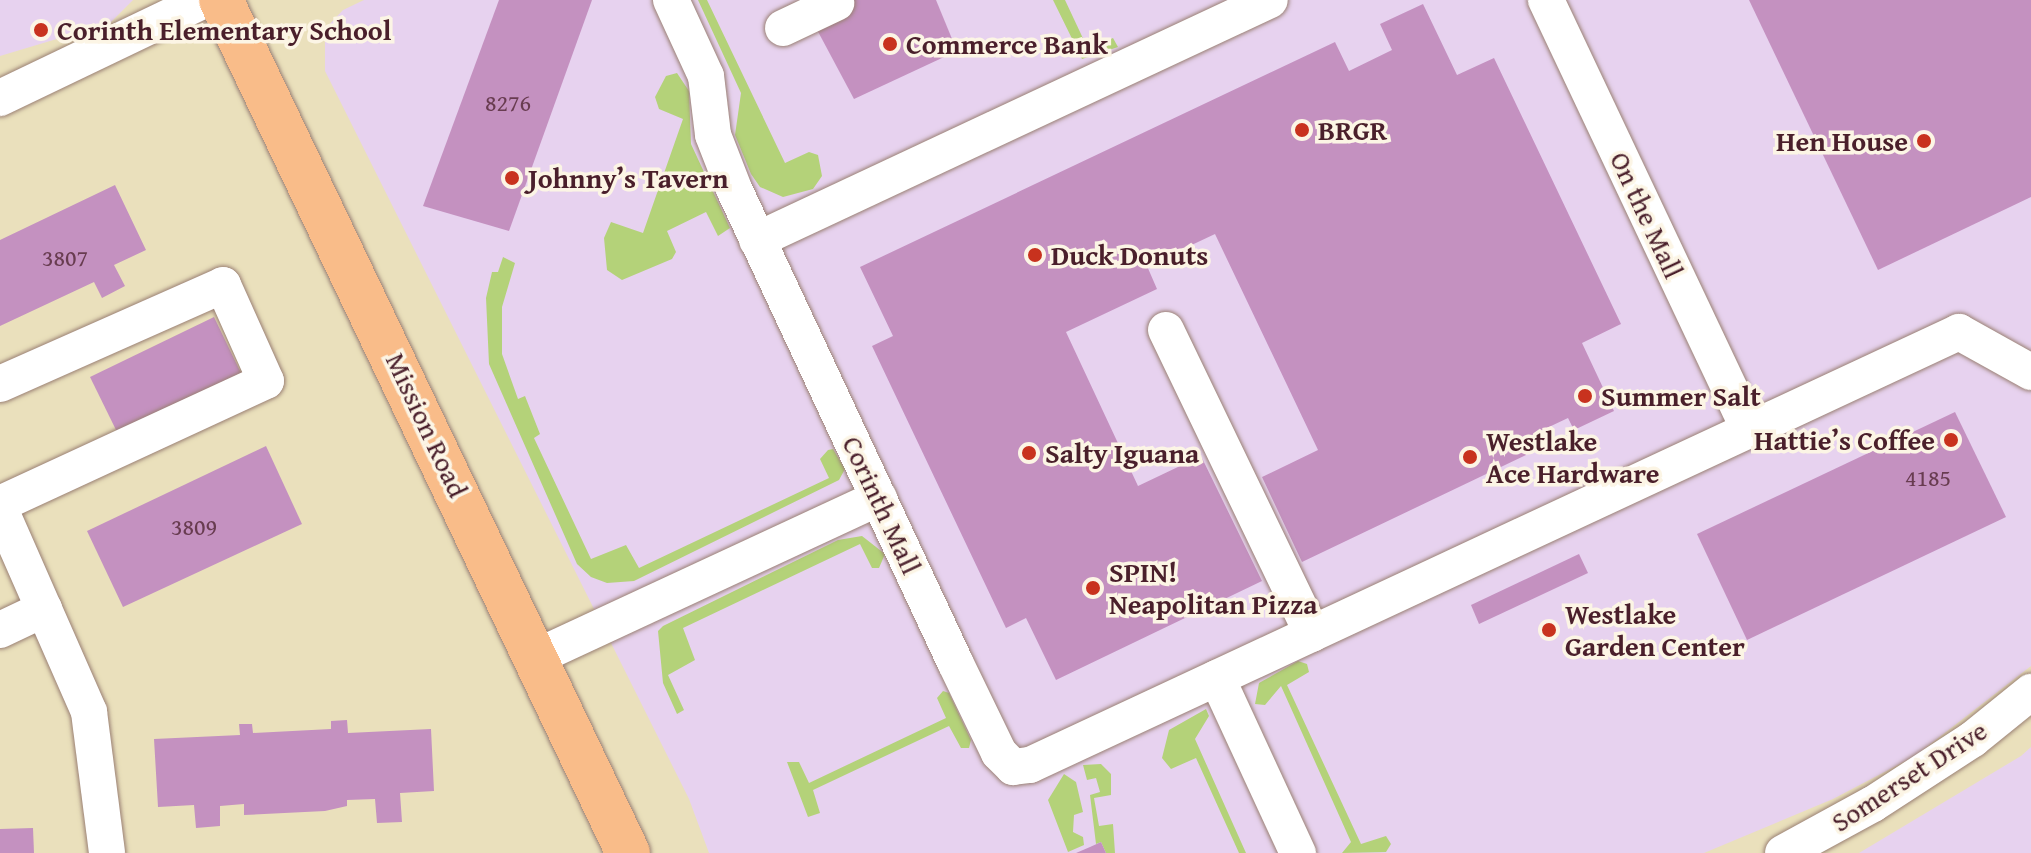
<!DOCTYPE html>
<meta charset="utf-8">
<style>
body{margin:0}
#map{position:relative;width:2031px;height:853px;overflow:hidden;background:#eae0bc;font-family:"Gentium Book Plus",serif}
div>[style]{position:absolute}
.built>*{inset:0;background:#e7d2ef}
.green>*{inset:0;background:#b4d279}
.building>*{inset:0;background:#c491c0}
.roads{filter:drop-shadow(0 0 2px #9a8074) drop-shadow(0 0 2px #9a8074)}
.minor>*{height:36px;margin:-18px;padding:0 18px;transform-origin:18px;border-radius:18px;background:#fff}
.major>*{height:44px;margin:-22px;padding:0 22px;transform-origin:22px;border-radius:22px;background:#f9bc89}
.dots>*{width:22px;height:22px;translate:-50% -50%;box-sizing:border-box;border:4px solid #fcf5e5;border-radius:50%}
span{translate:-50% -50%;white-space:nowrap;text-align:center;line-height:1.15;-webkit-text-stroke:7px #fcf5e5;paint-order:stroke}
.number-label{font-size:24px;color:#683c50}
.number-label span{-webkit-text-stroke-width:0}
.poi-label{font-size:28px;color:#4a1f2b;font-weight:700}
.left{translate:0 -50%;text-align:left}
.right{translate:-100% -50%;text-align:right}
.street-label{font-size:28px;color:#4a1f2b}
</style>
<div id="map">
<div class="built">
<i style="clip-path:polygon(0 0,133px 0,110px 23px,0 56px)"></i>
<i style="clip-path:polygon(364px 0,2031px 0,2031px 666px,1915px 756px,1833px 799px,1704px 853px,709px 853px,689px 799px,325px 71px,325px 29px,343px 10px)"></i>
<i style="clip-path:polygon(2031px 747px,2031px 853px,1859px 853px,2021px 756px)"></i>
</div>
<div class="green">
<i style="clip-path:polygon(698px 0,707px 0,785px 163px,809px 152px,818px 155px,822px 176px,813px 189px,783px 197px,760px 187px,751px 174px,735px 135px,741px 93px)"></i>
<i style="clip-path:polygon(1053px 0,1065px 0,1088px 49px,1113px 38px,1118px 47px,1082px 59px)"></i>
<i style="clip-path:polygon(677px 73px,689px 91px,691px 144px,730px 228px,718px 236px,706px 212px,667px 231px,676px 252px,672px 259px,622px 280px,607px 270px,604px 238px,611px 222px,643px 233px,683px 119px,659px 109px,655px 97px,666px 76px)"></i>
<i style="clip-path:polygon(503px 257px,515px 263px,502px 307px,502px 354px,518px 399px,525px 396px,540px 434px,534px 438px,591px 559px,626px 545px,639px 568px,829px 478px,820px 459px,828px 450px,833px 449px,845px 469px,839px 480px,634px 581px,607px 583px,591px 577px,577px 564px,489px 364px,486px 298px,492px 272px,498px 272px)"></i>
<i style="clip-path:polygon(862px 536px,885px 554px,879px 568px,872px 568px,860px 544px,683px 628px,695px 660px,668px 675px,684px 710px,677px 714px,663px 683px,658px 631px,663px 626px,838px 540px)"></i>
<i style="clip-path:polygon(1298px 661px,1307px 664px,1309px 672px,1287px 685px,1361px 844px,1386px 836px,1391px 844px,1386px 852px,1342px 853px,1351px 842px,1281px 686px,1265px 705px,1255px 704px,1259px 683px)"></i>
<i style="clip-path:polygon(943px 691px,949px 693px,971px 740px,969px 748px,961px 748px,949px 726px,813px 790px,820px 813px,808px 817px,787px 762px,799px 762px,809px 783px,946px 718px,937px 698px)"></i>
<i style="clip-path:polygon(1206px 709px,1209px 716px,1195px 739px,1246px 853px,1239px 853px,1196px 758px,1171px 769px,1162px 758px,1169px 730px)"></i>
<i style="clip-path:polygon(1101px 764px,1111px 774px,1111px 795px,1094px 798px,1099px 826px,1113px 824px,1115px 853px,1106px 853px,1101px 842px,1096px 844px,1090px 795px,1100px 792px,1096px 778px,1087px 780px,1083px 765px)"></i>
<i style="clip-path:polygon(1064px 774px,1076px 782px,1083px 812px,1074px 815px,1073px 832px,1083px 837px,1084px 845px,1068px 852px,1048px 800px)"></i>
</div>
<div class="building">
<i style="clip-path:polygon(499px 0,592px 0,509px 231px,423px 206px)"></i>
<i style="clip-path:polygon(835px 0,936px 0,957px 51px,854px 99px,815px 26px)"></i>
<i style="clip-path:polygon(1749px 0,2031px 0,2031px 197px,1878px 270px)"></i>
<i style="clip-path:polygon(1423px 4px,1457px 75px,1494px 58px,1621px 324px,1582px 343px,1614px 411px,1574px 430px,1568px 418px,1519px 441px,1526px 455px,1302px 562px,1262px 477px,1318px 450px,1215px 234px,1147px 266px,1157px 289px,1066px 332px,1138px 486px,1201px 456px,1262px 581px,1056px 680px,1026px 618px,1006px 628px,872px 346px,893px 336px,860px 267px,1335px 42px,1349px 71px,1392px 50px,1380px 24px)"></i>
<i style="clip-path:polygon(115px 185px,146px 250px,114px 265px,125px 286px,102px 298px,94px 282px,0 326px,0 240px)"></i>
<i style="clip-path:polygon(214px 317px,241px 373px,117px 432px,90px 377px)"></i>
<i style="clip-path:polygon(1955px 412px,2006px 517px,1747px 640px,1697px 534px)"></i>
<i style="clip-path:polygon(266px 446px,302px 524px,123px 607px,87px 531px)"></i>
<i style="clip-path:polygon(1579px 554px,1588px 573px,1479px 624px,1471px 605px)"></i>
<i style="clip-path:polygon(347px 720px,348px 733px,431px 729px,434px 791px,400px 793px,402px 822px,377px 823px,375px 799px,347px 800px,347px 806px,325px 811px,244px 815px,244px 804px,220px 806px,220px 826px,196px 828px,194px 805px,158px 807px,154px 739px,240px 735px,239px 724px,252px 724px,253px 733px,331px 729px,331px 721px)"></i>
<i style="clip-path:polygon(33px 828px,34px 853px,0 853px,0 829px)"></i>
<i style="clip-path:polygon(1101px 842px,1106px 853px,1076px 853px,1090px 847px)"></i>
</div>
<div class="roads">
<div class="minor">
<i style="left:671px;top:0;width:84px;rotate:65.3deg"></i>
<i style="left:706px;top:76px;width:59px;rotate:83.2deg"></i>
<i style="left:713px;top:135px;width:58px;rotate:68.7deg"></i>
<i style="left:734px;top:189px;width:522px;rotate:64.96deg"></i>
<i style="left:955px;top:662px;width:101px;rotate:64.2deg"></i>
<i style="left:999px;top:753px;width:20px;rotate:45deg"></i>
<i style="left:1013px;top:767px;width:17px;rotate:-7deg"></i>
<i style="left:1030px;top:765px;width:1025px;rotate:-24.99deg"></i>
<i style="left:1959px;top:332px;width:82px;rotate:29.1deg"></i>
<i style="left:1546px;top:0;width:475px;rotate:64.7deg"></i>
<i style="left:783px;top:28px;width:59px;rotate:-25.3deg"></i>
<i style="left:0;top:98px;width:227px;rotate:-25.6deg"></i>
<i style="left:757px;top:240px;width:566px;rotate:-25.07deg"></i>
<i style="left:1166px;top:330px;width:337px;rotate:64.3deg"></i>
<i style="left:0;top:384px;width:244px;rotate:-23.9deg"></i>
<i style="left:223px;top:285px;width:105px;rotate:65.9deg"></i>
<i style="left:266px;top:381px;width:293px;rotate:155.2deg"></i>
<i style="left:0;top:509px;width:222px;rotate:66.3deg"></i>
<i style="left:89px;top:712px;width:142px;rotate:82.7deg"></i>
<i style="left:0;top:630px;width:49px;rotate:-25.5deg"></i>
<i style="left:536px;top:657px;width:378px;rotate:-24.9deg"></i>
<i style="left:1217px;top:678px;width:193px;rotate:65.2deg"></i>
<i style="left:1783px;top:853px;width:102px;rotate:-28.6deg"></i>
<i style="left:1873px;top:804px;width:119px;rotate:-33deg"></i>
<i style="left:1973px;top:739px;width:75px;rotate:-39deg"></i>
</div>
<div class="major">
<i style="left:221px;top:0;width:945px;rotate:64.49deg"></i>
</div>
</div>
<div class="dots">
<i style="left:41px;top:30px;background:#c8321e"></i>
<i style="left:890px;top:44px;background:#c8321e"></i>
<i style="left:1302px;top:130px;background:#c8321e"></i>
<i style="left:1924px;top:141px;background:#c8321e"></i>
<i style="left:512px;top:178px;background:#c8321e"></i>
<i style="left:1035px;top:255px;background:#c8321e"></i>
<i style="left:1585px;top:396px;background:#c8321e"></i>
<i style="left:1951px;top:440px;background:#c8321e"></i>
<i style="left:1029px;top:453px;background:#c8321e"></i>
<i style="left:1470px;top:457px;background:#c8321e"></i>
<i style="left:1093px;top:588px;background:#c8321e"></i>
<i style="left:1549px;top:630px;background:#c8321e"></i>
</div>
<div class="number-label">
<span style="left:508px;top:103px">8276</span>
<span style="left:65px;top:258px">3807</span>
<span style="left:1928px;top:478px">4185</span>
<span style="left:194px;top:527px">3809</span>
</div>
<div class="poi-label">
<span class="left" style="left:57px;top:30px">Corinth Elementary School</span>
<span class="left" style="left:906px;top:44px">Commerce Bank</span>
<span class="left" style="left:1318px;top:130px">BRGR</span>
<span class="right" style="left:1908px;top:141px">Hen House</span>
<span class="left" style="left:528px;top:178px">Johnny’s Tavern</span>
<span class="left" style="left:1051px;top:255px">Duck Donuts</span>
<span class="left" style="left:1601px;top:396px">Summer Salt</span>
<span class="right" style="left:1935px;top:440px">Hattie’s Coffee</span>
<span class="left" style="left:1486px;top:457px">Westlake<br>Ace Hardware</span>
<span class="left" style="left:1045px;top:453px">Salty Iguana</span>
<span class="left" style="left:1109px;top:588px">SPIN!<br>Neapolitan Pizza</span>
<span class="left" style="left:1565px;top:630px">Westlake<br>Garden Center</span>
</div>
<div class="street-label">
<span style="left:1647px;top:215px;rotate:65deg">On the Mall</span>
<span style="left:427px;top:425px;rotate:65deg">Mission Road</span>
<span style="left:882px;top:505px;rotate:65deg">Corinth Mall</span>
<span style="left:1909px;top:776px;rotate:-33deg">Somerset Drive</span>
</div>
</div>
